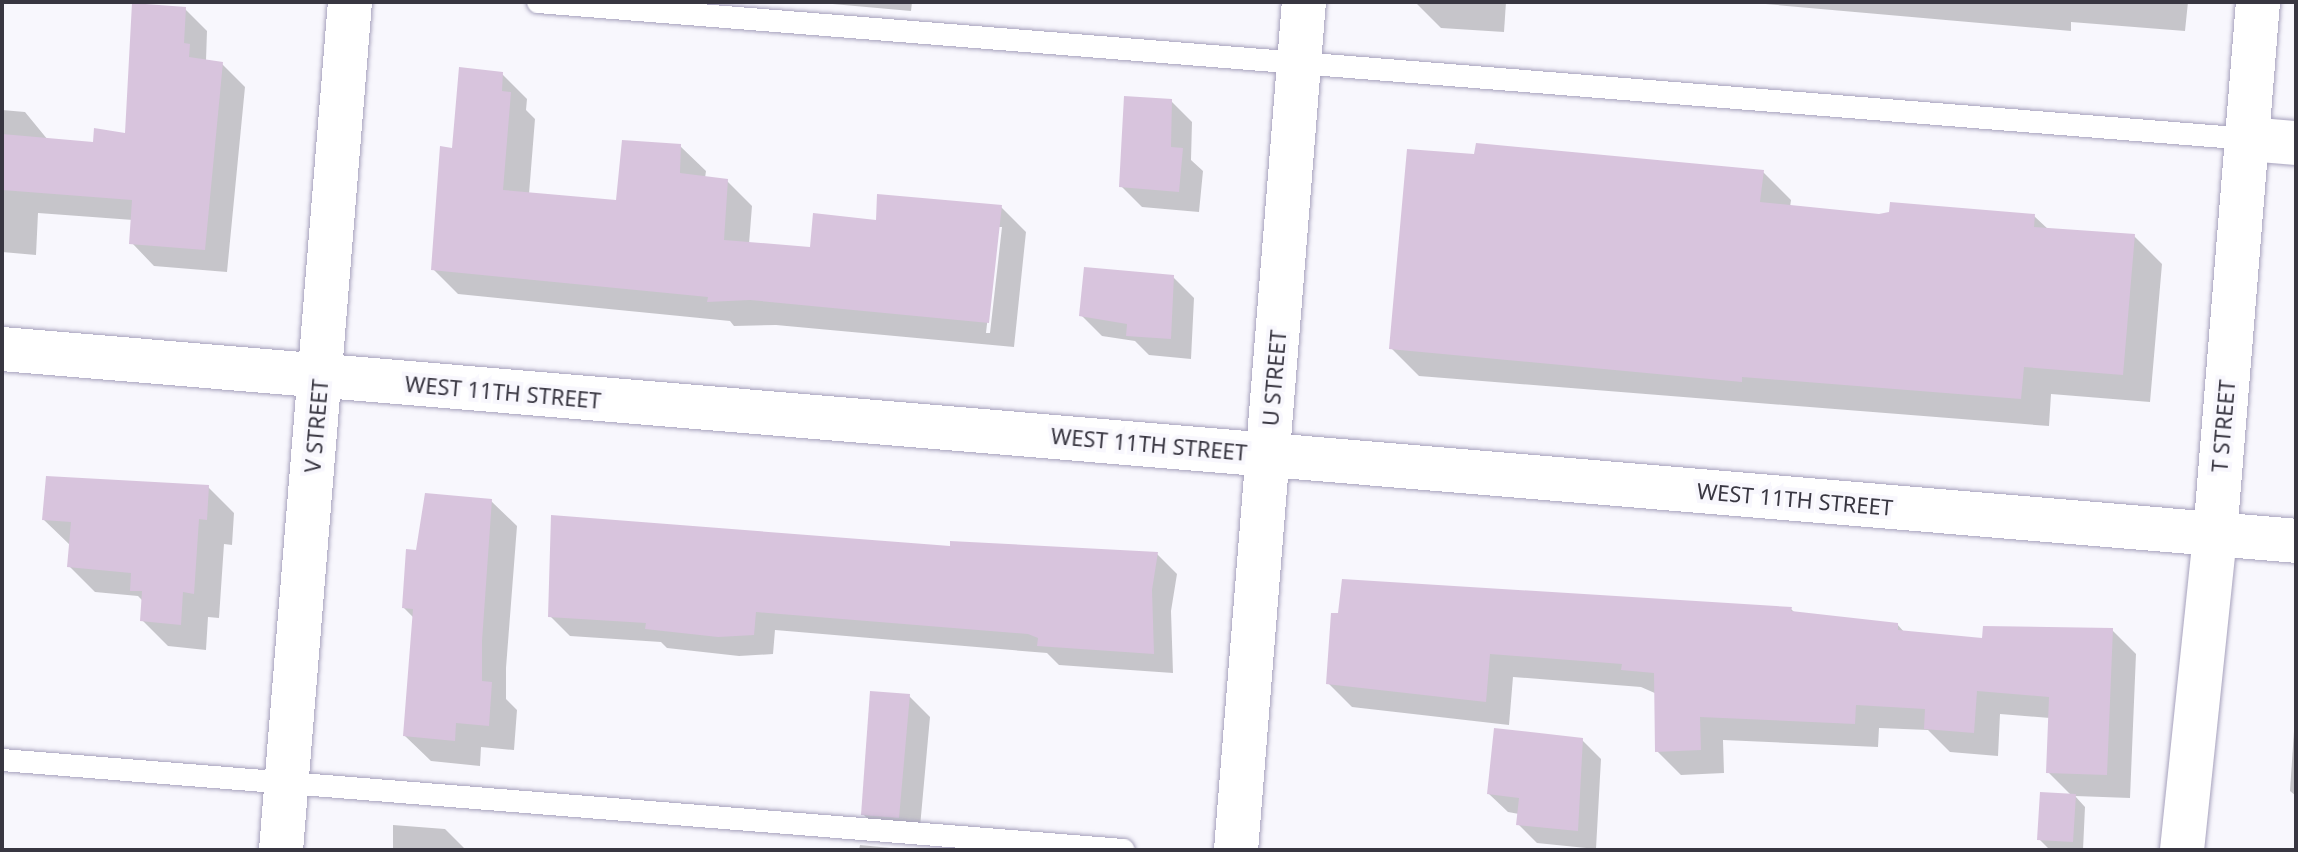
<!DOCTYPE html>
<style>
body{margin:0}
#map{position:relative;width:2298px;height:852px;overflow:hidden;background:#f8f7fd;font-family:"Noto Sans",sans-serif}
div>[style]{position:absolute}
.shadow>*{inset:0;background:#0003}
.building>*{inset:0;background:#d8c4dd}
.roads{filter:drop-shadow(0 0 2px #a6a1bc) drop-shadow(0 0 2px #a6a1bc)}
.lane>*{height:22px;margin:-11px;padding:0 11px;transform-origin:11px;border-radius:11px;background:#fff}
.street>*{height:44px;margin:-22px;padding:0 22px;transform-origin:22px;border-radius:22px;background:#fff}
span{translate:-50% -50%;white-space:nowrap;text-align:center;line-height:1.15;-webkit-text-stroke:8px #f8f7fd;paint-order:stroke}
.street-label{font-size:22px;color:#383641}
.frame{position:absolute;inset:0;border:4px solid #383641;pointer-events:none}
</style>
<div id="map">
<div class="shadow">
<i style="clip-path:polygon(810px 2px,912px 2px,911px 11px)"></i>
<i style="clip-path:polygon(1415px 2px,1506px 2px,1504px 32px,1441px 28px)"></i>
<i style="clip-path:polygon(1742px 2px,2188px 2px,2185px 31px,2071px 22px,2071px 31px)"></i>
<i style="clip-path:polygon(185px 9px,207px 31px,206px 61px,222px 64px,245px 87px,227px 272px,154px 266px,132px 243px,133px 220px,38px 213px,36px 255px,2px 252px,2px 110px,25px 112px,48px 140px,95px 144px,126px 135px)"></i>
<i style="clip-path:polygon(evenodd,502px 74px,527px 99px,526px 110px,535px 119px,529px 194px,618px 202px,680px 146px,706px 171px,705px 178px,727px 181px,752px 206px,749px 244px,812px 249px,878px 222px,1001px 207px,1026px 232px,1014px 347px,776px 325px,734px 326px,730px 321px,458px 294px,433px 269px,454px 150px,502px 74px,998px 227px,1002px 227px,990px 333px,986px 333px,998px 227px)"></i>
<i style="clip-path:polygon(1171px 101px,1192px 122px,1191px 160px,1203px 171px,1199px 212px,1142px 207px,1121px 186px)"></i>
<i style="clip-path:polygon(1763px 172px,1791px 200px,1790px 207px,1879px 216px,2034px 216px,2049px 230px,2134px 236px,2162px 264px,2150px 402px,2051px 394px,2049px 426px,1419px 376px,1391px 348px)"></i>
<i style="clip-path:polygon(1173px 277px,1194px 298px,1191px 359px,1149px 355px,1135px 341px,1102px 336px,1081px 315px)"></i>
<i style="clip-path:polygon(208px 487px,234px 513px,232px 545px,224px 544px,219px 618px,208px 617px,206px 650px,168px 646px,142px 620px,143px 601px,138px 596px,95px 592px,69px 566px,71px 546px,44px 520px)"></i>
<i style="clip-path:polygon(491px 501px,517px 526px,506px 668px,506px 699px,517px 710px,514px 750px,481px 747px,480px 766px,431px 761px,405px 736px,414px 618px,404px 608px,418px 552px)"></i>
<i style="clip-path:polygon(952px 548px,1157px 554px,1177px 574px,1171px 611px,1173px 673px,1059px 665px,1047px 653px,775px 630px,773px 654px,739px 656px,667px 648px,661px 642px,570px 636px,550px 616px)"></i>
<i style="clip-path:polygon(1791px 609px,1795px 613px,1897px 624px,1905px 633px,1984px 640px,2112px 630px,2136px 654px,2130px 798px,2075px 796px,2085px 807px,2083px 850px,2050px 850px,2039px 839px,2072px 796px,2048px 772px,2050px 718px,2000px 714px,1998px 756px,1950px 752px,1928px 730px,1879px 728px,1878px 747px,1723px 740px,1724px 773px,1681px 775px,1657px 751px,1657px 694px,1641px 687px,1513px 677px,1509px 725px,1352px 707px,1328px 683px,1333px 615px)"></i>
<i style="clip-path:polygon(909px 696px,930px 717px,919px 838px,883px 835px,863px 814px)"></i>
<i style="clip-path:polygon(2296px 701px,2296px 796px,2290px 791px)"></i>
<i style="clip-path:polygon(1582px 740px,1601px 759px,1596px 849px,1537px 843px,1518px 824px,1519px 814px,1508px 812px,1489px 794px)"></i>
<i style="clip-path:polygon(393px 825px,445px 829px,466px 850px,393px 850px)"></i>
<i style="clip-path:polygon(860px 845px,912px 850px,913px 850px,859px 850px)"></i>
</div>
<div class="building">
<i style="clip-path:polygon(132px 3px,186px 7px,184px 43px,190px 44px,189px 57px,223px 62px,205px 250px,129px 244px,132px 200px,2px 190px,2px 134px,93px 142px,94px 128px,125px 133px)"></i>
<i style="clip-path:polygon(459px 67px,503px 72px,502px 91px,511px 92px,503px 190px,616px 200px,622px 140px,681px 144px,680px 173px,728px 179px,724px 240px,810px 247px,813px 213px,876px 220px,877px 194px,1002px 205px,989px 323px,750px 300px,707px 302px,708px 297px,431px 270px,440px 146px,452px 148px)"></i>
<i style="clip-path:polygon(1124px 96px,1172px 99px,1171px 147px,1183px 148px,1179px 192px,1119px 187px)"></i>
<i style="clip-path:polygon(1476px 143px,1764px 170px,1760px 202px,1879px 214px,1889px 212px,1890px 202px,2035px 214px,2034px 227px,2135px 234px,2123px 375px,2024px 367px,2021px 399px,1742px 377px,1742px 382px,1389px 349px,1407px 149px,1474px 154px)"></i>
<i style="clip-path:polygon(1084px 267px,1174px 275px,1171px 339px,1126px 336px,1127px 324px,1079px 316px)"></i>
<i style="clip-path:polygon(46px 476px,209px 485px,207px 520px,199px 519px,194px 594px,183px 592px,181px 625px,140px 621px,142px 591px,130px 591px,131px 573px,67px 567px,71px 522px,42px 520px)"></i>
<i style="clip-path:polygon(425px 493px,492px 499px,482px 641px,482px 681px,492px 682px,489px 726px,456px 723px,455px 741px,403px 736px,413px 609px,402px 608px,406px 549px,416px 550px)"></i>
<i style="clip-path:polygon(551px 515px,950px 546px,950px 541px,1158px 552px,1152px 590px,1154px 654px,1037px 646px,1038px 638px,1028px 634px,756px 612px,754px 635px,718px 637px,645px 629px,646px 623px,548px 617px)"></i>
<i style="clip-path:polygon(1342px 579px,1792px 607px,1791px 611px,1898px 623px,1898px 630px,1982px 638px,1983px 626px,2113px 628px,2107px 775px,2046px 773px,2049px 697px,1977px 691px,1974px 733px,1924px 729px,1925px 709px,1856px 705px,1855px 724px,1700px 717px,1701px 750px,1655px 752px,1654px 673px,1621px 670px,1622px 664px,1490px 654px,1486px 702px,1326px 684px,1331px 613px,1338px 613px)"></i>
<i style="clip-path:polygon(870px 691px,910px 694px,899px 818px,861px 815px)"></i>
<i style="clip-path:polygon(1494px 728px,1583px 738px,1578px 831px,1516px 825px,1519px 798px,1487px 794px)"></i>
<i style="clip-path:polygon(2040px 792px,2076px 794px,2073px 842px,2037px 840px)"></i>
</div>
<div class="roads">
<div class="lane">
<i style="left:538px;top:2px;width:1714px;rotate:4.58deg"></i>
<i style="left:2px;top:760px;width:1125px;rotate:4.59deg"></i>
</div>
<div class="street">
<i style="left:2247px;top:139px;width:49px;rotate:4.7deg"></i>
<i style="left:2px;top:349px;width:2302px;rotate:4.78deg"></i>
<i style="left:281px;top:850px;width:851px;rotate:-85.35deg"></i>
<i style="left:1236px;top:850px;width:851px;rotate:-85.42deg"></i>
<i style="left:2182px;top:850px;width:317px;rotate:-84deg"></i>
<i style="left:2215px;top:535px;width:535px;rotate:-85.39deg"></i>
</div>
</div>
<div class="street-label">
<span style="left:1274px;top:378px;rotate:-85deg">U STREET</span>
<span style="left:503px;top:392px;rotate:5deg">WEST 11TH STREET</span>
<span style="left:316px;top:426px;rotate:-85deg">V STREET</span>
<span style="left:2223px;top:426px;rotate:-85deg">T STREET</span>
<span style="left:1149px;top:444px;rotate:5deg">WEST 11TH STREET</span>
<span style="left:1795px;top:499px;rotate:5deg">WEST 11TH STREET</span>
</div>
<div class="frame"></div>
</div>
